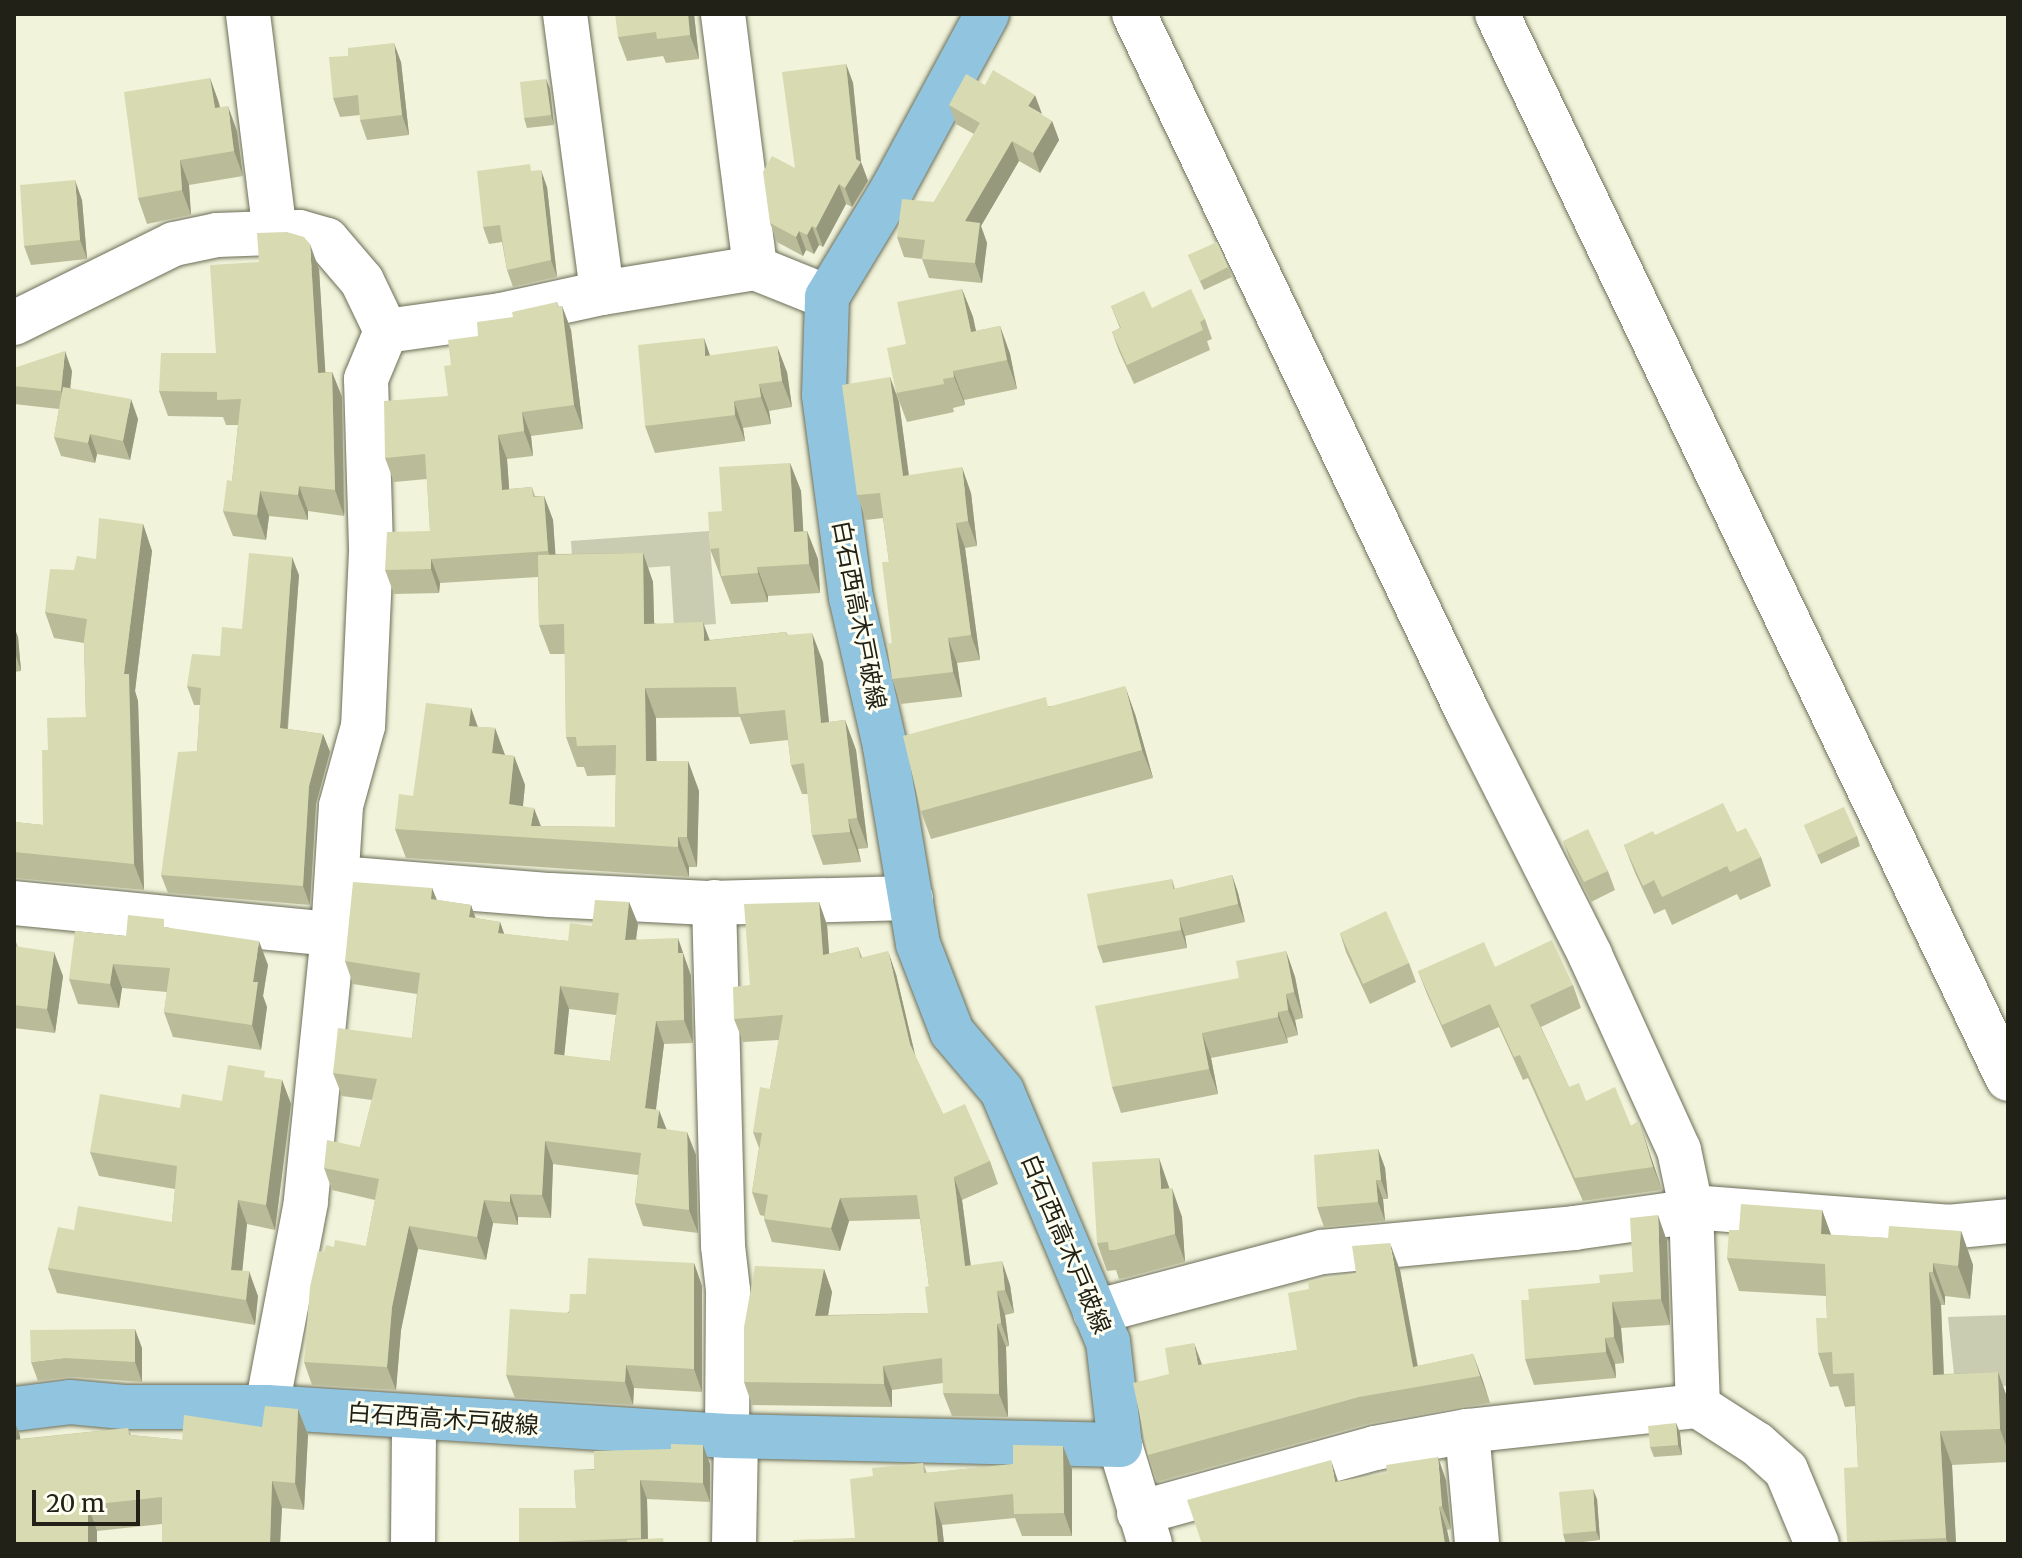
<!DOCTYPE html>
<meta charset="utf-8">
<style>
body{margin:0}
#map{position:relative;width:2022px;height:1558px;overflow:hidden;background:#f1f3da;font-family:Merriweather,"Noto Sans JP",serif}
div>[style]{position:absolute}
.green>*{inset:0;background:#caccb2}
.roads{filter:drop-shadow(0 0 2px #6c6e58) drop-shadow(0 0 2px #6c6e58)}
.minor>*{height:44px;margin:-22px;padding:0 22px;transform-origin:22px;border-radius:22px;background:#fff}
.major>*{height:44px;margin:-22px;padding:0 22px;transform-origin:22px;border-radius:22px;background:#91c4df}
.wall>*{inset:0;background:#babc99}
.shaded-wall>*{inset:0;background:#97997d}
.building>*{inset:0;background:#d8dbb2}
span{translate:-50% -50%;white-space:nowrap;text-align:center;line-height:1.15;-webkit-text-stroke:6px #fefff0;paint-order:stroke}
.street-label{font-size:24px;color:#212118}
.frame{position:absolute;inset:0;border:16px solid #212118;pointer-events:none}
.scale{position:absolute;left:32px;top:1490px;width:108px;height:36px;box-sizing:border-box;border:4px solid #212118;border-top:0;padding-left:10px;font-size:24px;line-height:28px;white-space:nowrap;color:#212118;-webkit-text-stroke:6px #fefff0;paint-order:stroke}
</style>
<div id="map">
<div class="green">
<i style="clip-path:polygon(709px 531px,716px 624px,674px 627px,670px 566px,573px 573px,571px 541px)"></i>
<i style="clip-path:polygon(2008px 1315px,2008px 1386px,1955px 1384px,1948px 1317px)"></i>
</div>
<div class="roads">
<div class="minor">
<i style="left:248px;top:14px;width:221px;rotate:83deg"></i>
<i style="left:565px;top:14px;width:281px;rotate:82.4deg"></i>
<i style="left:723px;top:14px;width:256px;rotate:82.8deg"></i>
<i style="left:1134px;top:14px;width:777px;rotate:64.46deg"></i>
<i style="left:1469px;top:715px;width:269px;rotate:63.2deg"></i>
<i style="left:1590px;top:955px;width:214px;rotate:65.5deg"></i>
<i style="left:1679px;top:1150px;width:58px;rotate:78.1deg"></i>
<i style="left:1691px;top:1207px;width:199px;rotate:88deg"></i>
<i style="left:1497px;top:14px;width:1181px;rotate:64.37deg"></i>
<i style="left:14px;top:323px;width:178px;rotate:-26.3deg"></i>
<i style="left:174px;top:244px;width:44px;rotate:-11.8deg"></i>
<i style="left:217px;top:235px;width:82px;rotate:-2.1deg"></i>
<i style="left:299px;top:232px;width:29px;rotate:16deg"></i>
<i style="left:327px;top:240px;width:54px;rotate:49.5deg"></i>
<i style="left:362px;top:281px;width:55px;rotate:64.4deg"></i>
<i style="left:386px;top:331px;width:52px;rotate:112.6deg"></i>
<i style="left:366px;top:379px;width:173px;rotate:88.3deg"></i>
<i style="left:371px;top:552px;width:174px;rotate:92.6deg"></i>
<i style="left:363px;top:726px;width:83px;rotate:105.4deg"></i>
<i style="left:341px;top:806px;width:128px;rotate:93.6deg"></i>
<i style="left:333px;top:934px;width:269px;rotate:95.8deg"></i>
<i style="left:306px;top:1202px;width:209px;rotate:100.8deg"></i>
<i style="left:386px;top:331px;width:116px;rotate:-7.9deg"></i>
<i style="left:501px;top:315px;width:103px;rotate:-12.3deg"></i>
<i style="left:602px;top:293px;width:155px;rotate:-9.3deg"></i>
<i style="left:755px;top:268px;width:78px;rotate:21.9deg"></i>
<i style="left:338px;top:878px;width:213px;rotate:4.6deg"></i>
<i style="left:550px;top:895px;width:158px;rotate:2.9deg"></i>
<i style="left:708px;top:903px;width:203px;rotate:-1.4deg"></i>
<i style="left:714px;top:902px;width:344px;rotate:88.5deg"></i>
<i style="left:723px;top:1246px;width:44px;rotate:83.5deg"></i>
<i style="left:728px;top:1290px;width:146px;rotate:90.4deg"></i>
<i style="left:14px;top:903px;width:321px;rotate:5.6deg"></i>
<i style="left:1095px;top:1312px;width:235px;rotate:-14.8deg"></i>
<i style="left:1322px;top:1252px;width:253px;rotate:-5.4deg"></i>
<i style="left:1574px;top:1228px;width:100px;rotate:-8deg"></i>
<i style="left:1673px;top:1214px;width:19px;rotate:-21deg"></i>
<i style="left:1691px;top:1207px;width:258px;rotate:4.4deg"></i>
<i style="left:1948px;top:1227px;width:60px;rotate:-5.7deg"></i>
<i style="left:1467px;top:1431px;width:113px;rotate:84.9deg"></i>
<i style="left:1120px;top:1445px;width:103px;rotate:73.1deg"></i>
<i style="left:1139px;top:1513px;width:245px;rotate:-15.4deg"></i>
<i style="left:1375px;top:1448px;width:94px;rotate:-10.5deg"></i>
<i style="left:1467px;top:1431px;width:232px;rotate:-6.2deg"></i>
<i style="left:1698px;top:1406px;width:70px;rotate:32.8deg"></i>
<i style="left:1757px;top:1444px;width:39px;rotate:42deg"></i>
<i style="left:1786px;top:1470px;width:80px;rotate:67.3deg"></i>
<i style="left:413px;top:1544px;width:126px;rotate:-89.5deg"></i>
<i style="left:734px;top:1544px;width:108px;rotate:-88.9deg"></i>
</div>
<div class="major">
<i style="left:14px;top:1409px;width:56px;rotate:-7.1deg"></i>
<i style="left:70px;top:1402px;width:54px;rotate:5.3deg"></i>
<i style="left:124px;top:1407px;width:143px"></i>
<i style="left:267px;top:1407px;width:461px;rotate:3.6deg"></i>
<i style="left:727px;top:1436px;width:393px;rotate:1.3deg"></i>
<i style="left:1120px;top:1445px;width:104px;rotate:-96.6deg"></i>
<i style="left:1108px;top:1342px;width:272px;rotate:-112.9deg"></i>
<i style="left:1002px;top:1091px;width:77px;rotate:-130.3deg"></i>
<i style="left:952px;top:1032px;width:94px;rotate:-111.1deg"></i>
<i style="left:918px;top:944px;width:201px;rotate:-99.5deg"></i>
<i style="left:885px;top:746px;width:152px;rotate:-102.9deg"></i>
<i style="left:851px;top:598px;width:205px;rotate:-97.6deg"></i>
<i style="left:824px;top:395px;width:98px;rotate:-88.2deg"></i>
<i style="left:827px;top:297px;width:127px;rotate:-58.8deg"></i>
<i style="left:893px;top:188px;width:198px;rotate:-61.6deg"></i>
</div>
</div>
<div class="wall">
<i style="clip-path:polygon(694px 14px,699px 59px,666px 63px,663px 56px,627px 61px,618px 37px)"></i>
<i style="clip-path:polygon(401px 62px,409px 135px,367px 140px,360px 120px,360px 115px,340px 117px,333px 98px)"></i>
<i style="clip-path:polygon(846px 64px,853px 83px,861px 162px,868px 181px,852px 207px,846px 204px,823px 247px,819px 245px,814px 254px,806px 250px,803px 256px,777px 242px,770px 223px,795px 168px)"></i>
<i style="clip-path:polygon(210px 78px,220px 107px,237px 131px,243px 176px,189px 185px,191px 215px,147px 224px,138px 198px)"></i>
<i style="clip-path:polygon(546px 79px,550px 89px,554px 125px,527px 128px,524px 118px)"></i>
<i style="clip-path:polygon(985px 85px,1052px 121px,1059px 140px,1040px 173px,1019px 161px,981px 226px,987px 243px,982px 283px,929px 278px,922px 259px,904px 257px,897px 237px,934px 202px,974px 134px,956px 124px,949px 105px)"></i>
<i style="clip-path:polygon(533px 171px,547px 187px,557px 277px,513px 287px,507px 270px,502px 242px,489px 244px,483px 227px)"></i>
<i style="clip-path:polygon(82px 200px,87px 259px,31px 265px,24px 246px)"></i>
<i style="clip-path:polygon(1188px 255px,1228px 267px,1232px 277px,1204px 290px)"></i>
<i style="clip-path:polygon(259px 262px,319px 269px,325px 372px,332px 372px,342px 397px,345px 512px,344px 516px,308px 511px,308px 520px,269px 516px,266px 540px,233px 536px,223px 511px,232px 481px,238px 425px,226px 425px,223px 417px,168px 416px,159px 391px,216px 353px)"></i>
<i style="clip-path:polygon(962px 289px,973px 317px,976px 331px,1000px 326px,1010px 354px,1017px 389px,964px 400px,965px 405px,953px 408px,954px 412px,907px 422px,896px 393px,906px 344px)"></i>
<i style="clip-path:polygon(557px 302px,558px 307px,562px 306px,571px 330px,583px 429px,531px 436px,533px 456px,507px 459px,509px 489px,532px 487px,535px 496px,544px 496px,553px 520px,555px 554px,643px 553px,653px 582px,654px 623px,710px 640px,786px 632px,788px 635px,823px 662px,829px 722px,845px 720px,856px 750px,868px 848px,858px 849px,861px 862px,823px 865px,812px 835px,808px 794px,802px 794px,791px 765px,788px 740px,750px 744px,740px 717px,656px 718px,656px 761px,688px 761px,699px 791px,697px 867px,689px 867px,689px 877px,406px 858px,395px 829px,413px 796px,471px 708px,478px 727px,495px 728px,505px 755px,514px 756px,525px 785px,523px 806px,541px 826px,615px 827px,616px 775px,587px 776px,584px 767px,577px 767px,566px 737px,565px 654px,550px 654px,539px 625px,538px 577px,440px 583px,439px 593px,394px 594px,385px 570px,430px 531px,427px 479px,394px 482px,385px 458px,448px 396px,451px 365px,513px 317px)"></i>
<i style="clip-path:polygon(1111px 306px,1152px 308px,1205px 319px,1212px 339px,1207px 341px,1210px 350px,1134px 384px,1119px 351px,1112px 332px,1120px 328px)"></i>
<i style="clip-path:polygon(710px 356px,787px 372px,792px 407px,769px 411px,771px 424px,743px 428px,745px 441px,655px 453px,645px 426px)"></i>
<i style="clip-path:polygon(14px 368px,72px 371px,70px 388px,138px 419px,130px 460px,97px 454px,95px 463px,61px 456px,54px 437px,59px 409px,14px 404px)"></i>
<i style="clip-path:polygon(890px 377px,899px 402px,909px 475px,971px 493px,977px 546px,965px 548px,980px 660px,957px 663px,962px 697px,901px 704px,892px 679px,892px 643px,889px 562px,883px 518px,866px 520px,857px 495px)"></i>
<i style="clip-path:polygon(790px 463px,801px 491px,803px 531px,807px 531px,818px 559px,820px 593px,768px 596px,768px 602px,731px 604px,710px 549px,722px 511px)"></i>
<i style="clip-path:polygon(143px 524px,152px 551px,135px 691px,138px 701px,144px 890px,14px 878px,14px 822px,43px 825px,48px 750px,86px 717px,84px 643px,54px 638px,45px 612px,74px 570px,96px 559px)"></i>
<i style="clip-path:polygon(299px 575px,288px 729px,323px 734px,330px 752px,316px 804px,310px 905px,168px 893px,161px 875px,197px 751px,200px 705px,194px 705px,187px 686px,220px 656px,242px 629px)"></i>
<i style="clip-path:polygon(14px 627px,18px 637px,21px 671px,14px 672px)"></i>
<i style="clip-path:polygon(1049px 706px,1135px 714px,1153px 778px,931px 839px,921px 811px)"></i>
<i style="clip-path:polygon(1804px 825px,1857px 836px,1860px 846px,1821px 864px)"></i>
<i style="clip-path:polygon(1737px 832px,1761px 857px,1771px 886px,1740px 900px,1737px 894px,1672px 925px,1665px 909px,1654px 914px,1635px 873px,1624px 845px,1655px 835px)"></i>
<i style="clip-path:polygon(1563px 841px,1608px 871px,1615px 890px,1591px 902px,1570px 860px)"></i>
<i style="clip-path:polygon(1232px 875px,1238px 893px,1245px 922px,1185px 936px,1187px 948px,1103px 963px,1097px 946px,1172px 879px,1175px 889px)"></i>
<i style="clip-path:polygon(evenodd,432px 888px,437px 900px,471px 905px,475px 918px,500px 922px,504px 934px,568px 941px,629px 902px,638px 924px,636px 939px,686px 961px,691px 976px,693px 1043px,664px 1044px,656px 1110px,666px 1129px,696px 1155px,698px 1233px,643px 1226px,635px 1203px,638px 1175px,553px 1164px,551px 1218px,518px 1217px,518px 1225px,493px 1223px,486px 1260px,418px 1249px,401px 1330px,396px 1390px,312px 1385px,304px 1362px,324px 1252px,334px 1247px,366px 1246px,375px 1200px,332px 1190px,324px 1168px,360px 1147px,372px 1100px,342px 1096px,333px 1073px,412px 1038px,417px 994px,353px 984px,345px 961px,432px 888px,569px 1009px,616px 1015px,610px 1061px,564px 1056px,569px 1009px)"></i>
<i style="clip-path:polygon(819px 902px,827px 925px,829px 954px,858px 947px,862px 957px,896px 974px,915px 1056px,943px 1114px,990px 1161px,998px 1184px,962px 1200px,970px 1265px,1010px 1285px,1014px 1313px,1005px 1315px,1009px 1346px,1006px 1347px,1008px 1417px,952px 1416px,943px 1393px,943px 1383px,892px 1390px,892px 1407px,752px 1405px,744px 1382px,824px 1269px,832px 1292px,828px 1315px,928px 1313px,929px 1286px,920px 1219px,849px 1221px,840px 1251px,772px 1242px,764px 1219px,764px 1216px,760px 1215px,752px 1192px,759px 1148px,753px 1132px,770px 1089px,779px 1040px,743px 1042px,734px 1019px,750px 985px)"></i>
<i style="clip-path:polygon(167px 927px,268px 965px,263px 996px,267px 1007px,261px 1050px,173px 1037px,164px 1012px,167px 992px,122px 988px,119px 1008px,78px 1004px,69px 979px,126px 936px)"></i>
<i style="clip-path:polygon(1340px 933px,1409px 963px,1416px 982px,1370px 1004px,1346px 952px)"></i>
<i style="clip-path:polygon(14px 937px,18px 947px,63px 976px,55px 1033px,14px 1028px)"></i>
<i style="clip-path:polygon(1286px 951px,1295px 977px,1303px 1018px,1295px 1020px,1298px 1035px,1287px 1038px,1288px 1043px,1211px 1058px,1218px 1094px,1121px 1113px,1112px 1087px,1239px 978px)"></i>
<i style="clip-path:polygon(1495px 967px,1573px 985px,1581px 1008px,1541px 1027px,1569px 1087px,1586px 1101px,1631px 1126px,1639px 1121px,1662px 1190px,1583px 1201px,1528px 1078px,1523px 1080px,1499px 1027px,1451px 1048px,1427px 994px,1418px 971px)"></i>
<i style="clip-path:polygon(267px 1078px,282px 1080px,291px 1104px,275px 1230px,247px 1224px,242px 1271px,258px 1296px,255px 1325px,57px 1293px,48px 1268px,74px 1230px,172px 1222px,175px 1189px,99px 1176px,90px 1152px,180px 1108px,222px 1101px)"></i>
<i style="clip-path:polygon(1378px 1149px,1385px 1168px,1388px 1199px,1383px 1199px,1385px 1221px,1324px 1227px,1317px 1207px)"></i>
<i style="clip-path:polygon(1169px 1187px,1182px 1217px,1185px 1262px,1125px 1278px,1119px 1279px,1116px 1270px,1107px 1271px,1097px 1243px)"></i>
<i style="clip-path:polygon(1822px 1210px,1831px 1235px,1888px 1238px,1961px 1231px,1973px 1265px,1970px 1299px,1945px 1296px,1945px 1305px,1941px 1305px,1944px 1374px,1998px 1372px,2008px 1400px,2008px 1462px,1952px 1465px,1956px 1544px,1848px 1544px,1858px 1467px,1855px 1406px,1845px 1407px,1838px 1386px,1830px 1387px,1818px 1353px,1827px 1318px,1826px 1296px,1739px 1291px,1727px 1258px,1739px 1230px)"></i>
<i style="clip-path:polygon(1667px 1241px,1670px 1325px,1621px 1328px,1624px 1363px,1615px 1364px,1616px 1378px,1534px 1385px,1525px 1359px,1529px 1300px,1600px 1283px,1633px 1272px)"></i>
<i style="clip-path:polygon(694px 1263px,702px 1286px,702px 1392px,634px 1388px,633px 1405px,515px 1398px,506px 1375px,586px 1294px)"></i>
<i style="clip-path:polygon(1400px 1270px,1418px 1366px,1473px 1354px,1490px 1403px,1368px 1424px,1157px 1482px,1148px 1455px,1169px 1374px,1202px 1365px,1297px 1350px,1309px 1289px)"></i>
<i style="clip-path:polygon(142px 1348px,142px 1382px,72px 1377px,38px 1381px,31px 1362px)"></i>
<i style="clip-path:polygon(298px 1409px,308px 1435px,304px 1510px,282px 1508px,280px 1544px,162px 1544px,162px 1524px,97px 1531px,14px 1544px,20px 1436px,20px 1439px,128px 1428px,131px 1435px,182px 1440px,262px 1427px)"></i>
<i style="clip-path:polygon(1676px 1423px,1680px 1433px,1682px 1455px,1654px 1457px,1650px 1447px)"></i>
<i style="clip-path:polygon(1063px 1446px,1072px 1469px,1072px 1536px,1022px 1536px,1015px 1518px,942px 1525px,944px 1544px,793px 1544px,855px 1538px,873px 1476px,923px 1463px,927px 1473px,1013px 1464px)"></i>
<i style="clip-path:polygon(710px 1464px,710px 1502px,647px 1499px,648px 1539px,665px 1544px,519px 1544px,576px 1508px,574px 1470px)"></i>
<i style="clip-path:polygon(1446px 1480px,1451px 1529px,1447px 1530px,1450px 1544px,1202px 1544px,1339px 1482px)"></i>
<i style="clip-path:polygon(1597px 1499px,1600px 1540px,1566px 1544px,1563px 1534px)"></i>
</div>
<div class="shaded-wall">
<i style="clip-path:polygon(688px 14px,694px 14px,699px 59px,690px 35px)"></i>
<i style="clip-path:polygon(394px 43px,401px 62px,409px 135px,402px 115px)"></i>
<i style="clip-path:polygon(846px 64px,853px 83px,861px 162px,868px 181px,852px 207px,845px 188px,856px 159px)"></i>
<i style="clip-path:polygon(210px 78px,219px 103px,224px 134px,215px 108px)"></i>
<i style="clip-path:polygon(546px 79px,550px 89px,554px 125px,551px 115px)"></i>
<i style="clip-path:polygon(1035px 95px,1042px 114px,1028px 106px)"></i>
<i style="clip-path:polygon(228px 106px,237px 131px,243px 176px,234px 151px)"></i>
<i style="clip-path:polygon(1052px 121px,1059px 140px,1040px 173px,1033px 153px)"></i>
<i style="clip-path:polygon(1012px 141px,1019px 161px,981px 226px,987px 243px,982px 283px,975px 263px,965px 221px)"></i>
<i style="clip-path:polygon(180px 160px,189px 185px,191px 215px,182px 190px)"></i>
<i style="clip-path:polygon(541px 170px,547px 187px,557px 277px,551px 260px)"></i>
<i style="clip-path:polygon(75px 180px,82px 200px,87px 259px,80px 240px)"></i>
<i style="clip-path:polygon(839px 184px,846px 204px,823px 247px,816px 228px)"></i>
<i style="clip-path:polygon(812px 226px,819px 245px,814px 254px,807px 235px)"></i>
<i style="clip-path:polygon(799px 231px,806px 250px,803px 256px,796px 237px)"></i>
<i style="clip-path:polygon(310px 244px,319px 269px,327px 398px,318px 373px)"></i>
<i style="clip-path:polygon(962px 289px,973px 317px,982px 360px,971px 332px)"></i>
<i style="clip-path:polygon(557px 302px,564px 322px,562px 306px,571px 330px,583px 429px,574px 405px)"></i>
<i style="clip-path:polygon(1000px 326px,1010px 354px,1017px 389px,1007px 360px)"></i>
<i style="clip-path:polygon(704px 338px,713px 364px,705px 356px)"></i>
<i style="clip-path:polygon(777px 346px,787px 372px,792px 407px,782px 381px)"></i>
<i style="clip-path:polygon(65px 351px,72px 371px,68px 410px,61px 391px)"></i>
<i style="clip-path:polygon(953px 371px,964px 400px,965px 405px,954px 377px)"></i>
<i style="clip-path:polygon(332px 372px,342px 397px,344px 516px,335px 490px)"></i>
<i style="clip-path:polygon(890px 377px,899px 402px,912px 501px,903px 476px)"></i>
<i style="clip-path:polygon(759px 384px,769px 411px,771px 424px,761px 397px)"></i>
<i style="clip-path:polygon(131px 399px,138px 419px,130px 460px,123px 441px)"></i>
<i style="clip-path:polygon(734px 401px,743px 428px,745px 441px,735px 415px)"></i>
<i style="clip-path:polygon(522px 412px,531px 436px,533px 456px,524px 431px)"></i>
<i style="clip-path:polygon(90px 434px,97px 454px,95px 463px,88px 443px)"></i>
<i style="clip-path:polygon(498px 435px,507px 459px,511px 514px,502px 490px)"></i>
<i style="clip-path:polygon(790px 463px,801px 491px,805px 561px,794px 532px)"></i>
<i style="clip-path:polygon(962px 467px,971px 493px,977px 546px,968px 521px)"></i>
<i style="clip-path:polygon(299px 486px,308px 511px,308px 520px,298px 495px)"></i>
<i style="clip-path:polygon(260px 491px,269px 516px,266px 540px,257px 515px)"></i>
<i style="clip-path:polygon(544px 496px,553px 520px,557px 575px,548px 551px)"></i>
<i style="clip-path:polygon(956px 523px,965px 548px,980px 660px,971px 635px)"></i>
<i style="clip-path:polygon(143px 524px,152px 551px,135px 691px,138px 701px,144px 890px,134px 864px,124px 674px)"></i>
<i style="clip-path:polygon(807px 531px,818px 559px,820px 593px,809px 564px)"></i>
<i style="clip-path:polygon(643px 553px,653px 582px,655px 653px,644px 624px)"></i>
<i style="clip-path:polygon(292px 557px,299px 575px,286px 746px,280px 728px)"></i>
<i style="clip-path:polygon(431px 559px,440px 583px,439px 593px,431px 569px)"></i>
<i style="clip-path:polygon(757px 567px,768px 596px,768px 602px,758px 573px)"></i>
<i style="clip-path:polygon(703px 622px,714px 652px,704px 641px)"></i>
<i style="clip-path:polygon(14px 627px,18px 637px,21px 671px,16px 656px)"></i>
<i style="clip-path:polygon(812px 633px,823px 662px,832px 753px,821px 723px)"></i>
<i style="clip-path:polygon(948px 638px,957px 663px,962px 697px,953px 672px)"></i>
<i style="clip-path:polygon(1125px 686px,1135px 714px,1153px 778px,1142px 750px)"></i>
<i style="clip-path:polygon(645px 688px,656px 718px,657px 790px,646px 761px)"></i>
<i style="clip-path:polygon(471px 708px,481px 737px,469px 726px)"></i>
<i style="clip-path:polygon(845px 720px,856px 750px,868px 848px,857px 818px)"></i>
<i style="clip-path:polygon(495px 728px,506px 758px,492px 753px)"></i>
<i style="clip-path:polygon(323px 734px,330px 752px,316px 804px,310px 905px,303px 886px,309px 786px)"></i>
<i style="clip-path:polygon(514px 756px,525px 785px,520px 834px,509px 804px)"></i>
<i style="clip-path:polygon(688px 761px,699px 791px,697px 867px,687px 837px)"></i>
<i style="clip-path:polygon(534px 808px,545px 837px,531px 826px)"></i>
<i style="clip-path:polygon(848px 819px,858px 849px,861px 862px,850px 832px)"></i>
<i style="clip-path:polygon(678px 837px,689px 867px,689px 877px,678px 847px)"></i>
<i style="clip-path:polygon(1232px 875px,1238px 893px,1245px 922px,1238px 904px)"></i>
<i style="clip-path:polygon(432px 888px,441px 911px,431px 899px)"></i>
<i style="clip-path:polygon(629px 902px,638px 924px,633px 963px,625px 940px)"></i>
<i style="clip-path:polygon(819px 902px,827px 925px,831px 979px,823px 955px)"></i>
<i style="clip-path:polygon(471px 905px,479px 928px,469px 917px)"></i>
<i style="clip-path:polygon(1179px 918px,1185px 936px,1187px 948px,1181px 930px)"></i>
<i style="clip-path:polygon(500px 922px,508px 945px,498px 933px)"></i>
<i style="clip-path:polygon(678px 938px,691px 976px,693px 1043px,684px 1020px,678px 953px)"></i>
<i style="clip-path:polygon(259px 941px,268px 965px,263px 996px,267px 1007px,261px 1050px,252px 1025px,253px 982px)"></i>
<i style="clip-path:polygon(888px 951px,896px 974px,918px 1067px,910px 1044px)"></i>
<i style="clip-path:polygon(1286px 951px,1295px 977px,1303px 1018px,1294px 992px)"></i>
<i style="clip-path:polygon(54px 952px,63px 976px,55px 1033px,47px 1009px)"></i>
<i style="clip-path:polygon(113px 964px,122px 988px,119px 1008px,110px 984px)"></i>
<i style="clip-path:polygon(560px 986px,569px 1009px,562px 1077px,554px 1054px)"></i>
<i style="clip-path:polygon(1286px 994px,1295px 1020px,1298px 1035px,1288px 1010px)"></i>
<i style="clip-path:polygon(1278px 1012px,1287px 1038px,1288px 1043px,1278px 1017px)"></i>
<i style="clip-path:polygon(656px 1021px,664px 1044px,653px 1131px,645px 1108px)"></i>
<i style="clip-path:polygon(1202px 1033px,1211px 1058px,1218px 1094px,1209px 1069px)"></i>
<i style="clip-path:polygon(282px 1080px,291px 1104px,275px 1230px,266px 1205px)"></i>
<i style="clip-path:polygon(659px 1110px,668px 1133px,657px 1128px)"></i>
<i style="clip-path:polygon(1639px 1121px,1662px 1190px,1653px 1167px)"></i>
<i style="clip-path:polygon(687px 1132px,696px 1155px,698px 1233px,689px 1210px)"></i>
<i style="clip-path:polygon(545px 1141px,553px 1164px,551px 1218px,542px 1195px)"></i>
<i style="clip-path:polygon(1378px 1149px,1385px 1168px,1388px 1199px,1381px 1180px)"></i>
<i style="clip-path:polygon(1159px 1158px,1169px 1187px,1172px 1218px,1161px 1189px)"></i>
<i style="clip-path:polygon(954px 1177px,962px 1200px,974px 1289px,965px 1266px)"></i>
<i style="clip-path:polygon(1376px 1180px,1383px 1199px,1385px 1221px,1378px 1202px)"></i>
<i style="clip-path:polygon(1172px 1188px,1182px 1217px,1185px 1262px,1175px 1234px)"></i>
<i style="clip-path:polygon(510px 1194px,518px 1217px,518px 1225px,510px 1202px)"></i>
<i style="clip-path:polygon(840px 1198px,849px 1221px,840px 1251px,831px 1228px)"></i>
<i style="clip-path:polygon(238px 1200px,247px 1224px,240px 1294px,231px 1270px)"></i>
<i style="clip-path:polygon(484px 1200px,493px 1223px,486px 1260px,477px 1237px)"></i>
<i style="clip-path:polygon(1822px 1210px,1834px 1243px,1821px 1234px)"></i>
<i style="clip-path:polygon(1658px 1215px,1667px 1241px,1670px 1325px,1661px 1299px)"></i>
<i style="clip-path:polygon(409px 1226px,418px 1249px,401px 1330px,396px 1390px,387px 1367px,392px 1307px)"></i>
<i style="clip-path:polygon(1961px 1231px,1973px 1265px,1970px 1299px,1958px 1266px)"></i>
<i style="clip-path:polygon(1390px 1243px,1400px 1270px,1421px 1386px,1413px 1367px)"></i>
<i style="clip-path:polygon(1002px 1261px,1010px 1285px,1014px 1313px,1005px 1290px)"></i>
<i style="clip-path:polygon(694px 1263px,702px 1286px,702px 1392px,694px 1369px)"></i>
<i style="clip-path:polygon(1933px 1263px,1945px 1296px,1945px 1305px,1933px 1272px)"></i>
<i style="clip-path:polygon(824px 1269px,832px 1292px,824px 1339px,815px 1316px)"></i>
<i style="clip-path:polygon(249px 1271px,258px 1296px,255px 1325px,246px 1300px)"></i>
<i style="clip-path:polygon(1929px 1272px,1941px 1305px,1945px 1408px,1933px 1375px)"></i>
<i style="clip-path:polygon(997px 1291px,1005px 1315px,1009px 1346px,1001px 1323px)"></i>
<i style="clip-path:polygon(1612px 1302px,1621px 1328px,1624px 1363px,1614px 1337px)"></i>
<i style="clip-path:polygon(997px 1324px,1006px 1347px,1008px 1417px,999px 1394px)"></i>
<i style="clip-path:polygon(135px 1329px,142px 1348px,142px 1382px,135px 1362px)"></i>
<i style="clip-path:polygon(1605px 1338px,1615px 1364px,1616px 1378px,1606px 1352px)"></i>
<i style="clip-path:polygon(1194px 1343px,1204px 1370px,1198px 1365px)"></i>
<i style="clip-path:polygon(1473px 1354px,1483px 1381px,1490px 1403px,1480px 1376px)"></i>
<i style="clip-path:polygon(626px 1365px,634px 1388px,633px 1405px,625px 1382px)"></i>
<i style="clip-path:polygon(883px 1366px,892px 1390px,892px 1407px,884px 1384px)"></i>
<i style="clip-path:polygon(1998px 1372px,2008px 1400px,2008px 1451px,2000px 1429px)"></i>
<i style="clip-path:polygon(298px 1409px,308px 1435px,304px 1510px,295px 1483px)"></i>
<i style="clip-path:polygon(14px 1420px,20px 1436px,23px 1466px,14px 1442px)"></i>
<i style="clip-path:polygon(1676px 1423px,1680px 1433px,1682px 1455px,1678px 1445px)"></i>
<i style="clip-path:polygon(1940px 1431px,1952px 1465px,1956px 1544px,1948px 1544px,1946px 1538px)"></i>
<i style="clip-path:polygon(703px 1445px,710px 1464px,710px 1502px,703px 1483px)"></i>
<i style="clip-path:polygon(1063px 1446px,1072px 1469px,1072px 1536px,1064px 1513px)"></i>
<i style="clip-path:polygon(1438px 1457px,1446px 1480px,1451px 1529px,1442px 1506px)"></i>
<i style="clip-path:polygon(1331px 1460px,1339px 1484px,1335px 1482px)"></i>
<i style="clip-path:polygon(640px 1480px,647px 1499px,648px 1544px,644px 1544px,641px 1538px)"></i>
<i style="clip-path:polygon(272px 1481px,282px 1508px,280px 1544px,270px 1544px)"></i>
<i style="clip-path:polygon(1593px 1489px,1597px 1499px,1600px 1540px,1596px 1531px)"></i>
<i style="clip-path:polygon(934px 1502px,942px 1525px,944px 1544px,938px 1544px)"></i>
<i style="clip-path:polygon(88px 1505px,97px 1531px,97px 1544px,88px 1544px)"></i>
<i style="clip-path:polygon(1439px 1507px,1447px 1530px,1450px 1544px,1445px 1544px)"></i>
</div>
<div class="building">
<i style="clip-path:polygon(615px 14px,688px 14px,690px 35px,657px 39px,656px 32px,618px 37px)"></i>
<i style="clip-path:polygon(394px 43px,402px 115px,360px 120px,358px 95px,333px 98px,329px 57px,348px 56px,348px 48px)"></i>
<i style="clip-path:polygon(846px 64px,856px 159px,861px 162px,845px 188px,839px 184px,816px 228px,812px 226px,807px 235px,799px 231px,796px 237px,770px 223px,763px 172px,772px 156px,795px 168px,782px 72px)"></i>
<i style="clip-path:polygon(993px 70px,1035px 95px,1028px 106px,1052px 121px,1033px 153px,1012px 141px,965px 221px,980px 223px,975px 263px,922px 259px,925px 240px,897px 237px,902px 199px,934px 202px,980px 123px,949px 105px,966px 74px,985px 85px)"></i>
<i style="clip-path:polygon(210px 78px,215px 108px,228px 106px,234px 151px,180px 160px,182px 190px,138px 198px,124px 92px)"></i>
<i style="clip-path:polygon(546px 79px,551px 115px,524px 118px,520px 82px)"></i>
<i style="clip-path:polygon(530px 164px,531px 171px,541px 170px,551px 260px,507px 270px,500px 225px,483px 227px,477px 171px)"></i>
<i style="clip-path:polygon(75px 180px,80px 240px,24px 246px,20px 185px)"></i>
<i style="clip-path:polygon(287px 232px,304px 237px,310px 244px,318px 373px,332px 372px,335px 490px,299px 486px,298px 495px,260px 491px,257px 515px,223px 511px,227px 480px,232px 481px,241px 399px,217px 400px,217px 392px,159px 391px,161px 353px,216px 353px,210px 265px,259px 262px,257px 233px)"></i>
<i style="clip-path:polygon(1217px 242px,1228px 267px,1200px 281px,1188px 255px)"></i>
<i style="clip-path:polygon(962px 289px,971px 332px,1000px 326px,1007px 360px,953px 371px,954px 377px,943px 379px,944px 384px,896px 393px,887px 348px,906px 344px,897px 302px)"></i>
<i style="clip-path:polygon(1191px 289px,1205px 319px,1200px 322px,1203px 330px,1127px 365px,1112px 332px,1121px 328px,1111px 306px,1144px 291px,1152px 308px)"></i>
<i style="clip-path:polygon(557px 302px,558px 307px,562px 306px,574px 405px,522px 412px,524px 431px,498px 435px,502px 490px,532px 487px,533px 497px,544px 496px,548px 551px,431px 559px,431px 569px,385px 570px,387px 532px,430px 531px,425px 454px,385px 458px,384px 401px,448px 396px,444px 366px,451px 365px,448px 340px,478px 336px,477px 322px,513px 317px,512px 312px)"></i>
<i style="clip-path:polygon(704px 338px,705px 356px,777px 346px,782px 381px,759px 384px,761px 397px,734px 401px,735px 415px,645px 426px,638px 345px)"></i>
<i style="clip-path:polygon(65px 351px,61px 391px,14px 386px,14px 368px)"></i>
<i style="clip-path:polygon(890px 377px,903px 476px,962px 467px,968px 521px,956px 523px,971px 635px,948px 638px,953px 672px,892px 679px,887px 644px,892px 643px,882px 562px,889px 562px,880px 493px,857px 495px,842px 385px)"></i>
<i style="clip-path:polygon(63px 387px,131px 399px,123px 441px,90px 434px,88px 443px,54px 437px)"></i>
<i style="clip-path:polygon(790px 463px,794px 532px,807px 531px,809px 564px,757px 567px,758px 573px,721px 576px,719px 548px,710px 549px,708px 512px,722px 511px,719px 467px)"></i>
<i style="clip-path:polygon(99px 518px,143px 524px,124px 674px,129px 674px,134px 864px,14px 852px,14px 822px,43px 825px,42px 750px,48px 750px,47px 718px,86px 717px,84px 640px,87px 619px,45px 612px,50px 569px,74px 570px,77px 556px,96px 559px)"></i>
<i style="clip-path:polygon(249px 553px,292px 557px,280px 728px,323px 734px,309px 786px,303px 886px,161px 875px,178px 752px,197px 751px,201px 688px,187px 686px,192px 654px,220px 656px,222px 627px,242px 629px)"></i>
<i style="clip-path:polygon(643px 553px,644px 624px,703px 622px,704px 641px,786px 632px,787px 635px,812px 633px,821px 723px,845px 720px,857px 818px,848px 819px,850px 832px,812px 835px,804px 763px,791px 765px,785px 710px,739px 714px,736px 687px,645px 688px,646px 761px,688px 761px,687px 837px,678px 837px,678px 847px,395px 829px,399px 794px,413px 796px,426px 703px,471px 708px,469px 726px,495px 728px,492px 753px,514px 756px,509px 804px,534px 808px,531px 826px,615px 827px,616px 745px,577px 746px,576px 737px,566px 737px,564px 624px,539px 625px,538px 555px)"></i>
<i style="clip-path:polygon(1125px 686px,1142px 750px,921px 811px,903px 736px,1046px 697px,1048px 707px)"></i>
<i style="clip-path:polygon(1723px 803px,1737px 832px,1746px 828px,1761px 857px,1730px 872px,1727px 866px,1662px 897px,1654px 880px,1643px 886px,1624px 845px,1653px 831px,1655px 835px)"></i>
<i style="clip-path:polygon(1844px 807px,1857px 836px,1817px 855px,1804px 825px)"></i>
<i style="clip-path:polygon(1588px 829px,1608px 871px,1584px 882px,1563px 841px)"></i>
<i style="clip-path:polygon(1232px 875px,1238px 904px,1179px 918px,1181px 930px,1097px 946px,1087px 894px,1172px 879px,1173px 889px)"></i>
<i style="clip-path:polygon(evenodd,353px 882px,432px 888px,431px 899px,471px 905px,469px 917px,500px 922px,498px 933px,568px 941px,570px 923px,592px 926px,595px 900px,629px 902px,625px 940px,678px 938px,678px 953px,683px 953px,684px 1020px,656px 1021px,645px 1108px,659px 1110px,657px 1128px,687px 1132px,689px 1210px,635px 1203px,641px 1153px,545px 1141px,542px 1195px,510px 1194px,510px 1202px,484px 1200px,477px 1237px,409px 1226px,392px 1307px,387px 1367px,304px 1362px,310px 1287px,318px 1251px,324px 1252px,326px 1245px,334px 1247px,335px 1240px,366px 1246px,379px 1179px,324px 1168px,327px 1140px,360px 1147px,377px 1079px,333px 1073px,338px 1028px,412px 1038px,420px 973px,345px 961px,353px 882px,560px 986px,619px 993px,610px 1061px,554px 1054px,560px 986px)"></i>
<i style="clip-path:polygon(819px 902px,823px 955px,858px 947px,860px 958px,888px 951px,910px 1044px,943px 1114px,965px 1104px,990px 1161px,954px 1177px,965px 1266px,1002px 1261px,1005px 1290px,997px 1291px,1001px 1323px,997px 1324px,999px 1394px,943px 1393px,942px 1358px,883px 1366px,884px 1384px,744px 1382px,744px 1327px,755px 1266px,824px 1269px,815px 1316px,928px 1313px,925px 1287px,929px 1286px,917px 1195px,840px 1198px,831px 1228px,764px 1219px,768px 1195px,752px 1192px,762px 1133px,753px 1132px,760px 1087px,770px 1089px,783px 1015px,734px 1019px,733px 987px,750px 985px,744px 904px)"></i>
<i style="clip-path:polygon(1386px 911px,1409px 963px,1363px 984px,1340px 933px)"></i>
<i style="clip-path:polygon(128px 915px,164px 919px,164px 927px,259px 941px,253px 982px,258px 982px,252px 1025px,164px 1012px,170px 968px,113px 964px,110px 984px,69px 979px,75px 931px,126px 936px)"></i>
<i style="clip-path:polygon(1552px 940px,1573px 985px,1530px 1005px,1569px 1087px,1579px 1083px,1586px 1101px,1615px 1087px,1631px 1126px,1639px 1121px,1653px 1167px,1575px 1178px,1520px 1055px,1514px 1057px,1490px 1004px,1442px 1025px,1418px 971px,1484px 942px,1495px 967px)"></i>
<i style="clip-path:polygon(14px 946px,54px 952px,47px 1009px,14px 1005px)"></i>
<i style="clip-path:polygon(1286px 951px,1294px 992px,1286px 994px,1288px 1010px,1278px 1012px,1278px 1017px,1202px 1033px,1209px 1069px,1112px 1087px,1095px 1006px,1239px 978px,1236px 961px)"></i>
<i style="clip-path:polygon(228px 1065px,265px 1071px,264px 1077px,282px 1080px,266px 1205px,238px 1200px,231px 1270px,249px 1271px,246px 1300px,48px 1268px,58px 1227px,74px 1230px,78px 1206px,172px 1222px,177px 1166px,90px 1152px,100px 1094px,180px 1108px,182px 1094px,222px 1101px)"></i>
<i style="clip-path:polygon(1378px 1149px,1381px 1180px,1376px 1180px,1378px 1202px,1317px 1207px,1314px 1155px)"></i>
<i style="clip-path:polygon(1159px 1158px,1161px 1189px,1172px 1188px,1175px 1234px,1115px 1250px,1109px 1250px,1108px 1242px,1097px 1243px,1092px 1162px)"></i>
<i style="clip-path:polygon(1741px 1204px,1822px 1210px,1821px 1234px,1888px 1238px,1889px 1226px,1961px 1231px,1958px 1266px,1933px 1263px,1933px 1272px,1929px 1272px,1933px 1375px,1998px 1372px,2000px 1429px,1940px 1431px,1946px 1538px,1847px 1542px,1844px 1468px,1858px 1467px,1854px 1373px,1833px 1374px,1832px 1352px,1818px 1353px,1816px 1318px,1827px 1318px,1825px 1264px,1727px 1258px,1729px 1230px,1739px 1230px)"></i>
<i style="clip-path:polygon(1658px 1215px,1661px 1299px,1612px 1302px,1614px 1337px,1605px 1338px,1606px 1352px,1525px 1359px,1521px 1300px,1529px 1300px,1528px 1289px,1600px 1283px,1599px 1275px,1633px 1272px,1630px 1218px)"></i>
<i style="clip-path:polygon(1390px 1243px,1413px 1367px,1473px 1354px,1480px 1376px,1359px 1397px,1148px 1455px,1133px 1383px,1169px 1374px,1165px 1348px,1194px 1343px,1198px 1365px,1297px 1350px,1288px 1293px,1309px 1289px,1308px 1281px,1356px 1273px,1352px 1246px)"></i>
<i style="clip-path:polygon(588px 1258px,694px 1263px,694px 1369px,626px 1365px,625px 1382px,506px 1375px,510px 1309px,569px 1313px,570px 1294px,586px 1294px)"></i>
<i style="clip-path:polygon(135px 1329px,135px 1362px,65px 1358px,31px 1362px,30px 1330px)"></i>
<i style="clip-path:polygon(265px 1406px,298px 1409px,295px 1483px,272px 1481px,270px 1544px,162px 1544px,162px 1497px,88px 1505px,88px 1544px,14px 1544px,14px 1440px,128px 1428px,129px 1435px,182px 1440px,184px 1415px,262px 1427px)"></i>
<i style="clip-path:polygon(1676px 1423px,1678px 1445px,1650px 1447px,1648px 1426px)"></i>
<i style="clip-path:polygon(671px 1444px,703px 1445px,703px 1483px,640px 1480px,641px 1538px,548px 1542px,548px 1544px,519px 1544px,519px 1508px,576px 1508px,574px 1470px,594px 1470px,594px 1451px,671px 1449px)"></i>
<i style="clip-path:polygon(1013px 1445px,1063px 1446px,1064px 1513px,1014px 1514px,1013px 1494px,934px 1502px,938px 1544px,793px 1544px,793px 1540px,855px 1538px,850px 1479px,873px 1476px,872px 1468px,923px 1463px,924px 1473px,1013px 1464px)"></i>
<i style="clip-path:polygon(1438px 1457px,1442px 1506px,1439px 1507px,1445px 1544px,1202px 1544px,1187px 1500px,1331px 1460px,1335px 1482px,1387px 1473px,1386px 1465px)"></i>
<i style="clip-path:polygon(1593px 1489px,1596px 1531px,1563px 1534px,1559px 1492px)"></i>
<i style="clip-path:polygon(663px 1538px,664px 1544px,627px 1544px,627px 1540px)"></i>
</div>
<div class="street-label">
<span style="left:859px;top:615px;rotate:79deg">白石西高木戸破線</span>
<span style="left:1066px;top:1244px;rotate:67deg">白石西高木戸破線</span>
<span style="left:443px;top:1419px;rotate:4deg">白石西高木戸破線</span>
</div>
<div class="frame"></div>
<div class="scale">20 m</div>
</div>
